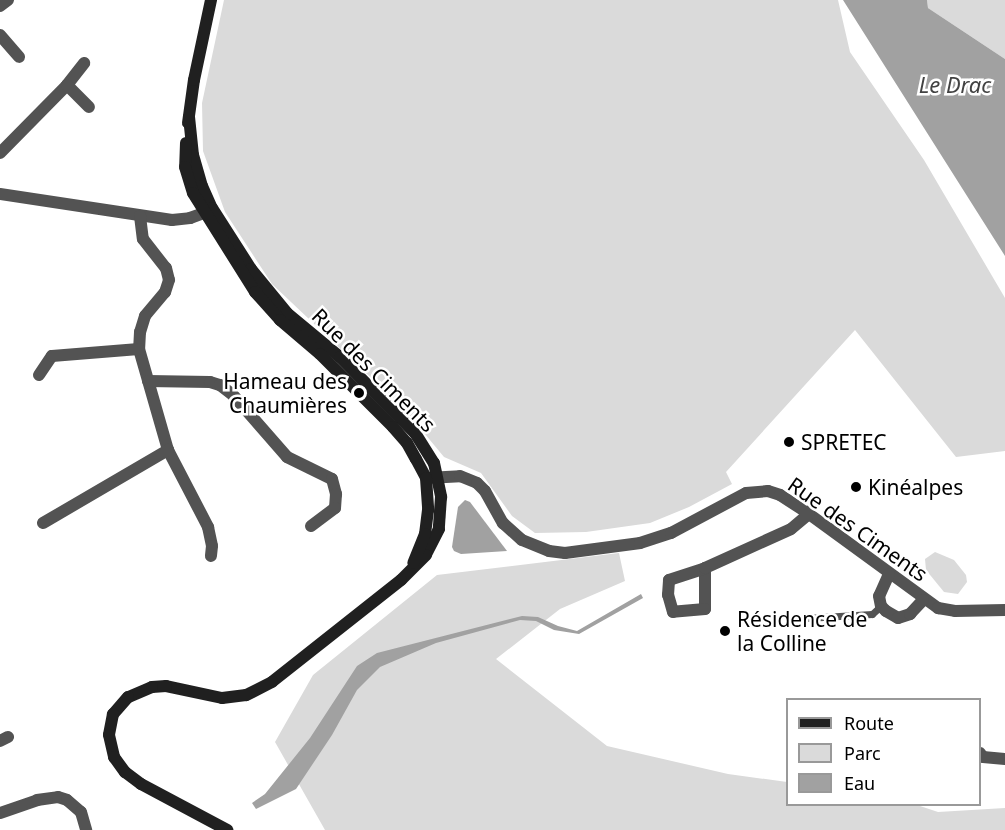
<!DOCTYPE html>
<meta charset="utf-8">
<style>
body{margin:0}
#map{position:relative;width:1005px;height:830px;overflow:hidden;background:#fff;font-family:"Noto Sans",sans-serif}
div>[style]{position:absolute}
.green>*{inset:0;background:#dadada}
.water>*{inset:0;background:#a1a1a1}
.lane>*{height:7px;margin:-3.5px;padding:0 3.5px;transform-origin:3.5px;border-radius:3.5px;background:#535353}
.street>*{height:12px;margin:-6px;padding:0 6px;transform-origin:6px;border-radius:6px;background:#535353}
.secondary>*{height:12px;margin:-6px;padding:0 6px;transform-origin:6px;border-radius:6px;background:#202020}
.dots>*{width:16px;height:16px;translate:-50% -50%;box-sizing:border-box;border:3px solid #fff;border-radius:50%}
span{translate:-50% -50%;white-space:nowrap;text-align:center;line-height:1.15;-webkit-text-stroke:5px #fff;paint-order:stroke}
.street-label{font-size:21px;color:#000}
.poi-label{font-size:21px;color:#000}
.right{translate:-100% -50%;text-align:right}
.left{translate:0 -50%;text-align:left}
.water-label{font-size:22px;color:#424242;font-style:italic}
.legend{position:absolute;left:786px;top:698px;width:195px;height:108px;box-sizing:border-box;background:#fff;border:2px solid #999;margin:0;padding:8px 10px;list-style:none;font-size:18px;color:#000}
.legend li{display:flex;align-items:center;gap:12px;height:30px}
.legend b{width:30px;border:2px solid #999}
</style>
<div id="map">
<div class="green">
<i style="clip-path:polygon(224px 0,838px 0,850px 52px,924px 160px,1005px 298px,1005px 451px,956px 457px,855px 330px,726px 472px,732px 484px,689px 507px,650px 523px,586px 532px,535px 533px,512px 516px,481px 473px,444px 457px,405px 410px,272px 284px,225px 212px,203px 151px,202px 103px)"></i>
<i style="clip-path:polygon(927px 0,1005px 0,1005px 59px,928px 8px)"></i>
<i style="clip-path:polygon(935px 552px,954px 560px,966px 575px,967px 582px,958px 594px,944px 592px,926px 570px,925px 559px)"></i>
<i style="clip-path:polygon(619px 553px,625px 581px,560px 609px,496px 659px,607px 746px,728px 774px,787px 782px,788px 804px,914px 804px,938px 812px,1005px 808px,1005px 830px,325px 830px,275px 742px,313px 675px,437px 575px)"></i>
</div>
<div class="water">
<i style="clip-path:polygon(843px 0,927px 0,928px 8px,1005px 59px,1005px 256px)"></i>
<i style="clip-path:polygon(465px 500px,470px 502px,507px 551px,461px 554px,454px 551px,452px 547px,458px 507px)"></i>
<i style="clip-path:polygon(641px 594px,643px 598px,579px 634px,554px 630px,536px 621px,520px 620px,436px 643px,380px 667px,357px 690px,332px 735px,296px 789px,256px 809px,252px 803px,265px 794px,310px 738px,357px 666px,377px 653px,522px 616px,538px 617px,558px 626px,577px 631px)"></i>
</div>
<div class="lane">
<i style="left:807px;top:618px;width:65px;rotate:-3.5deg"></i>
<i style="left:872px;top:614px;width:12px;rotate:-42deg"></i>
</div>
<div class="street">
<i style="left:0;top:6px;width:10px;rotate:-37deg"></i>
<i style="left:0;top:35px;width:29px;rotate:49deg"></i>
<i style="left:67px;top:85px;width:28px;rotate:-52deg"></i>
<i style="left:0;top:153px;width:95px;rotate:-45.4deg"></i>
<i style="left:67px;top:85px;width:31px;rotate:45deg"></i>
<i style="left:0;top:194px;width:174px;rotate:8.6deg"></i>
<i style="left:172px;top:220px;width:18px;rotate:-6deg"></i>
<i style="left:190px;top:218px;width:15px;rotate:-20deg"></i>
<i style="left:140px;top:216px;width:23px;rotate:83deg"></i>
<i style="left:143px;top:239px;width:37px;rotate:52deg"></i>
<i style="left:166px;top:268px;width:12px;rotate:76deg"></i>
<i style="left:169px;top:280px;width:13px;rotate:108deg"></i>
<i style="left:165px;top:292px;width:31px;rotate:130deg"></i>
<i style="left:145px;top:316px;width:17px;rotate:107deg"></i>
<i style="left:140px;top:332px;width:17px;rotate:93deg"></i>
<i style="left:139px;top:349px;width:105px;rotate:74deg"></i>
<i style="left:168px;top:450px;width:87px;rotate:62.5deg"></i>
<i style="left:208px;top:527px;width:19px;rotate:78deg"></i>
<i style="left:212px;top:546px;width:10px;rotate:96deg"></i>
<i style="left:39px;top:375px;width:23px;rotate:-56deg"></i>
<i style="left:52px;top:356px;width:87px;rotate:-4.6deg"></i>
<i style="left:148px;top:381px;width:62px;rotate:0.9deg"></i>
<i style="left:210px;top:382px;width:10px;rotate:17deg"></i>
<i style="left:220px;top:385px;width:16px;rotate:38deg"></i>
<i style="left:233px;top:395px;width:82px;rotate:48.9deg"></i>
<i style="left:287px;top:457px;width:50px;rotate:26.1deg"></i>
<i style="left:332px;top:479px;width:16px;rotate:75deg"></i>
<i style="left:336px;top:494px;width:14px;rotate:94deg"></i>
<i style="left:335px;top:508px;width:30px;rotate:143deg"></i>
<i style="left:427px;top:478px;width:33px;rotate:-3deg"></i>
<i style="left:460px;top:476px;width:18px;rotate:22deg"></i>
<i style="left:477px;top:483px;width:11px;rotate:45deg"></i>
<i style="left:485px;top:491px;width:37px;rotate:61deg"></i>
<i style="left:503px;top:523px;width:25px;rotate:42deg"></i>
<i style="left:522px;top:540px;width:29px;rotate:22deg"></i>
<i style="left:549px;top:551px;width:16px;rotate:7deg"></i>
<i style="left:565px;top:553px;width:76px;rotate:-7.6deg"></i>
<i style="left:640px;top:543px;width:33px;rotate:-18deg"></i>
<i style="left:671px;top:533px;width:85px;rotate:-28.1deg"></i>
<i style="left:746px;top:493px;width:22px;rotate:-5deg"></i>
<i style="left:768px;top:491px;width:13px;rotate:18deg"></i>
<i style="left:780px;top:495px;width:35px;rotate:33deg"></i>
<i style="left:809px;top:514px;width:160px;rotate:36.1deg"></i>
<i style="left:938px;top:608px;width:17px;rotate:10deg"></i>
<i style="left:955px;top:611px;width:50px;rotate:-1.1deg"></i>
<i style="left:43px;top:523px;width:145px;rotate:-30.3deg"></i>
<i style="left:705px;top:568px;width:41px;rotate:90deg"></i>
<i style="left:705px;top:609px;width:32px;rotate:175deg"></i>
<i style="left:673px;top:612px;width:18px;rotate:-106deg"></i>
<i style="left:668px;top:595px;width:15px;rotate:-86deg"></i>
<i style="left:669px;top:580px;width:38px;rotate:-18deg"></i>
<i style="left:705px;top:568px;width:94px;rotate:-24.4deg"></i>
<i style="left:791px;top:529px;width:23px;rotate:-40deg"></i>
<i style="left:889px;top:574px;width:24px;rotate:114deg"></i>
<i style="left:879px;top:596px;width:10px;rotate:79deg"></i>
<i style="left:881px;top:606px;width:7px;rotate:45deg"></i>
<i style="left:886px;top:611px;width:14px;rotate:30deg"></i>
<i style="left:898px;top:618px;width:13px;rotate:-18deg"></i>
<i style="left:910px;top:614px;width:19px;rotate:-47deg"></i>
<i style="left:0;top:741px;width:9px;rotate:-27deg"></i>
<i style="left:980px;top:753px;width:5px;rotate:53deg"></i>
<i style="left:983px;top:757px;width:22px;rotate:5deg"></i>
<i style="left:0;top:813px;width:39px;rotate:-19deg"></i>
<i style="left:37px;top:800px;width:21px;rotate:-8deg"></i>
<i style="left:58px;top:797px;width:9px;rotate:18deg"></i>
<i style="left:67px;top:800px;width:18px;rotate:41deg"></i>
<i style="left:81px;top:812px;width:19px;rotate:74deg"></i>
</div>
<div class="secondary">
<i style="left:189px;top:117px;width:38px;rotate:84deg"></i>
<i style="left:193px;top:155px;width:32px;rotate:74deg"></i>
<i style="left:202px;top:186px;width:24px;rotate:66deg"></i>
<i style="left:212px;top:208px;width:72px;rotate:57.4deg"></i>
<i style="left:251px;top:269px;width:57px;rotate:50.7deg"></i>
<i style="left:287px;top:313px;width:69px;rotate:39.7deg"></i>
<i style="left:340px;top:357px;width:107px;rotate:45.4deg"></i>
<i style="left:415px;top:433px;width:36px;rotate:58deg"></i>
<i style="left:434px;top:463px;width:35px;rotate:78deg"></i>
<i style="left:441px;top:497px;width:32px;rotate:94deg"></i>
<i style="left:439px;top:529px;width:29px;rotate:117deg"></i>
<i style="left:426px;top:555px;width:35px;rotate:135deg"></i>
<i style="left:401px;top:580px;width:164px;rotate:141.7deg"></i>
<i style="left:272px;top:682px;width:29px;rotate:153deg"></i>
<i style="left:246px;top:695px;width:24px;rotate:173deg"></i>
<i style="left:222px;top:698px;width:57px;rotate:-167.9deg"></i>
<i style="left:166px;top:686px;width:14px;rotate:176deg"></i>
<i style="left:152px;top:687px;width:26px;rotate:157deg"></i>
<i style="left:128px;top:697px;width:23px;rotate:131deg"></i>
<i style="left:113px;top:714px;width:21px;rotate:101deg"></i>
<i style="left:109px;top:735px;width:23px;rotate:77deg"></i>
<i style="left:114px;top:757px;width:19px;rotate:54deg"></i>
<i style="left:125px;top:772px;width:20px;rotate:37deg"></i>
<i style="left:141px;top:784px;width:98px;rotate:28.1deg"></i>
<i style="left:188px;top:123px;width:43px;rotate:-82.1deg"></i>
<i style="left:194px;top:80px;width:82px;rotate:-78deg"></i>
<i style="left:186px;top:143px;width:24px;rotate:92deg"></i>
<i style="left:185px;top:167px;width:27px;rotate:73deg"></i>
<i style="left:193px;top:193px;width:117px;rotate:57.9deg"></i>
<i style="left:255px;top:292px;width:38px;rotate:48deg"></i>
<i style="left:280px;top:320px;width:52px;rotate:40.4deg"></i>
<i style="left:320px;top:354px;width:103px;rotate:45deg"></i>
<i style="left:393px;top:427px;width:21px;rotate:49deg"></i>
<i style="left:407px;top:443px;width:18px;rotate:61deg"></i>
<i style="left:416px;top:459px;width:21px;rotate:62deg"></i>
<i style="left:426px;top:478px;width:32px;rotate:86deg"></i>
<i style="left:428px;top:510px;width:24px;rotate:97deg"></i>
<i style="left:425px;top:534px;width:31px;rotate:112deg"></i>
</div>
<div class="dots">
<i style="left:359px;top:393px;background:#000"></i>
<i style="left:789px;top:442px;background:#000"></i>
<i style="left:856px;top:487px;background:#000"></i>
<i style="left:725px;top:631px;background:#000"></i>
</div>
<div class="street-label">
<span style="left:374px;top:370px;rotate:45deg">Rue des Ciments</span>
<span style="left:858px;top:529px;rotate:35deg">Rue des Ciments</span>
</div>
<div class="poi-label">
<span class="right" style="left:347px;top:393px">Hameau des<br>Chaumières</span>
<span class="left" style="left:801px;top:442px">SPRETEC</span>
<span class="left" style="left:868px;top:487px">Kinéalpes</span>
<span class="left" style="left:737px;top:631px">Résidence de<br>la Colline</span>
</div>
<div class="water-label">
<span style="left:955px;top:85px">Le Drac</span>
</div>
<ul class="legend">
<li><b style="height:8px;background:#202020"></b>Route</li>
<li><b style="height:16px;background:#dadada"></b>Parc</li>
<li><b style="height:16px;background:#a1a1a1"></b>Eau</li>
</ul>
</div>
